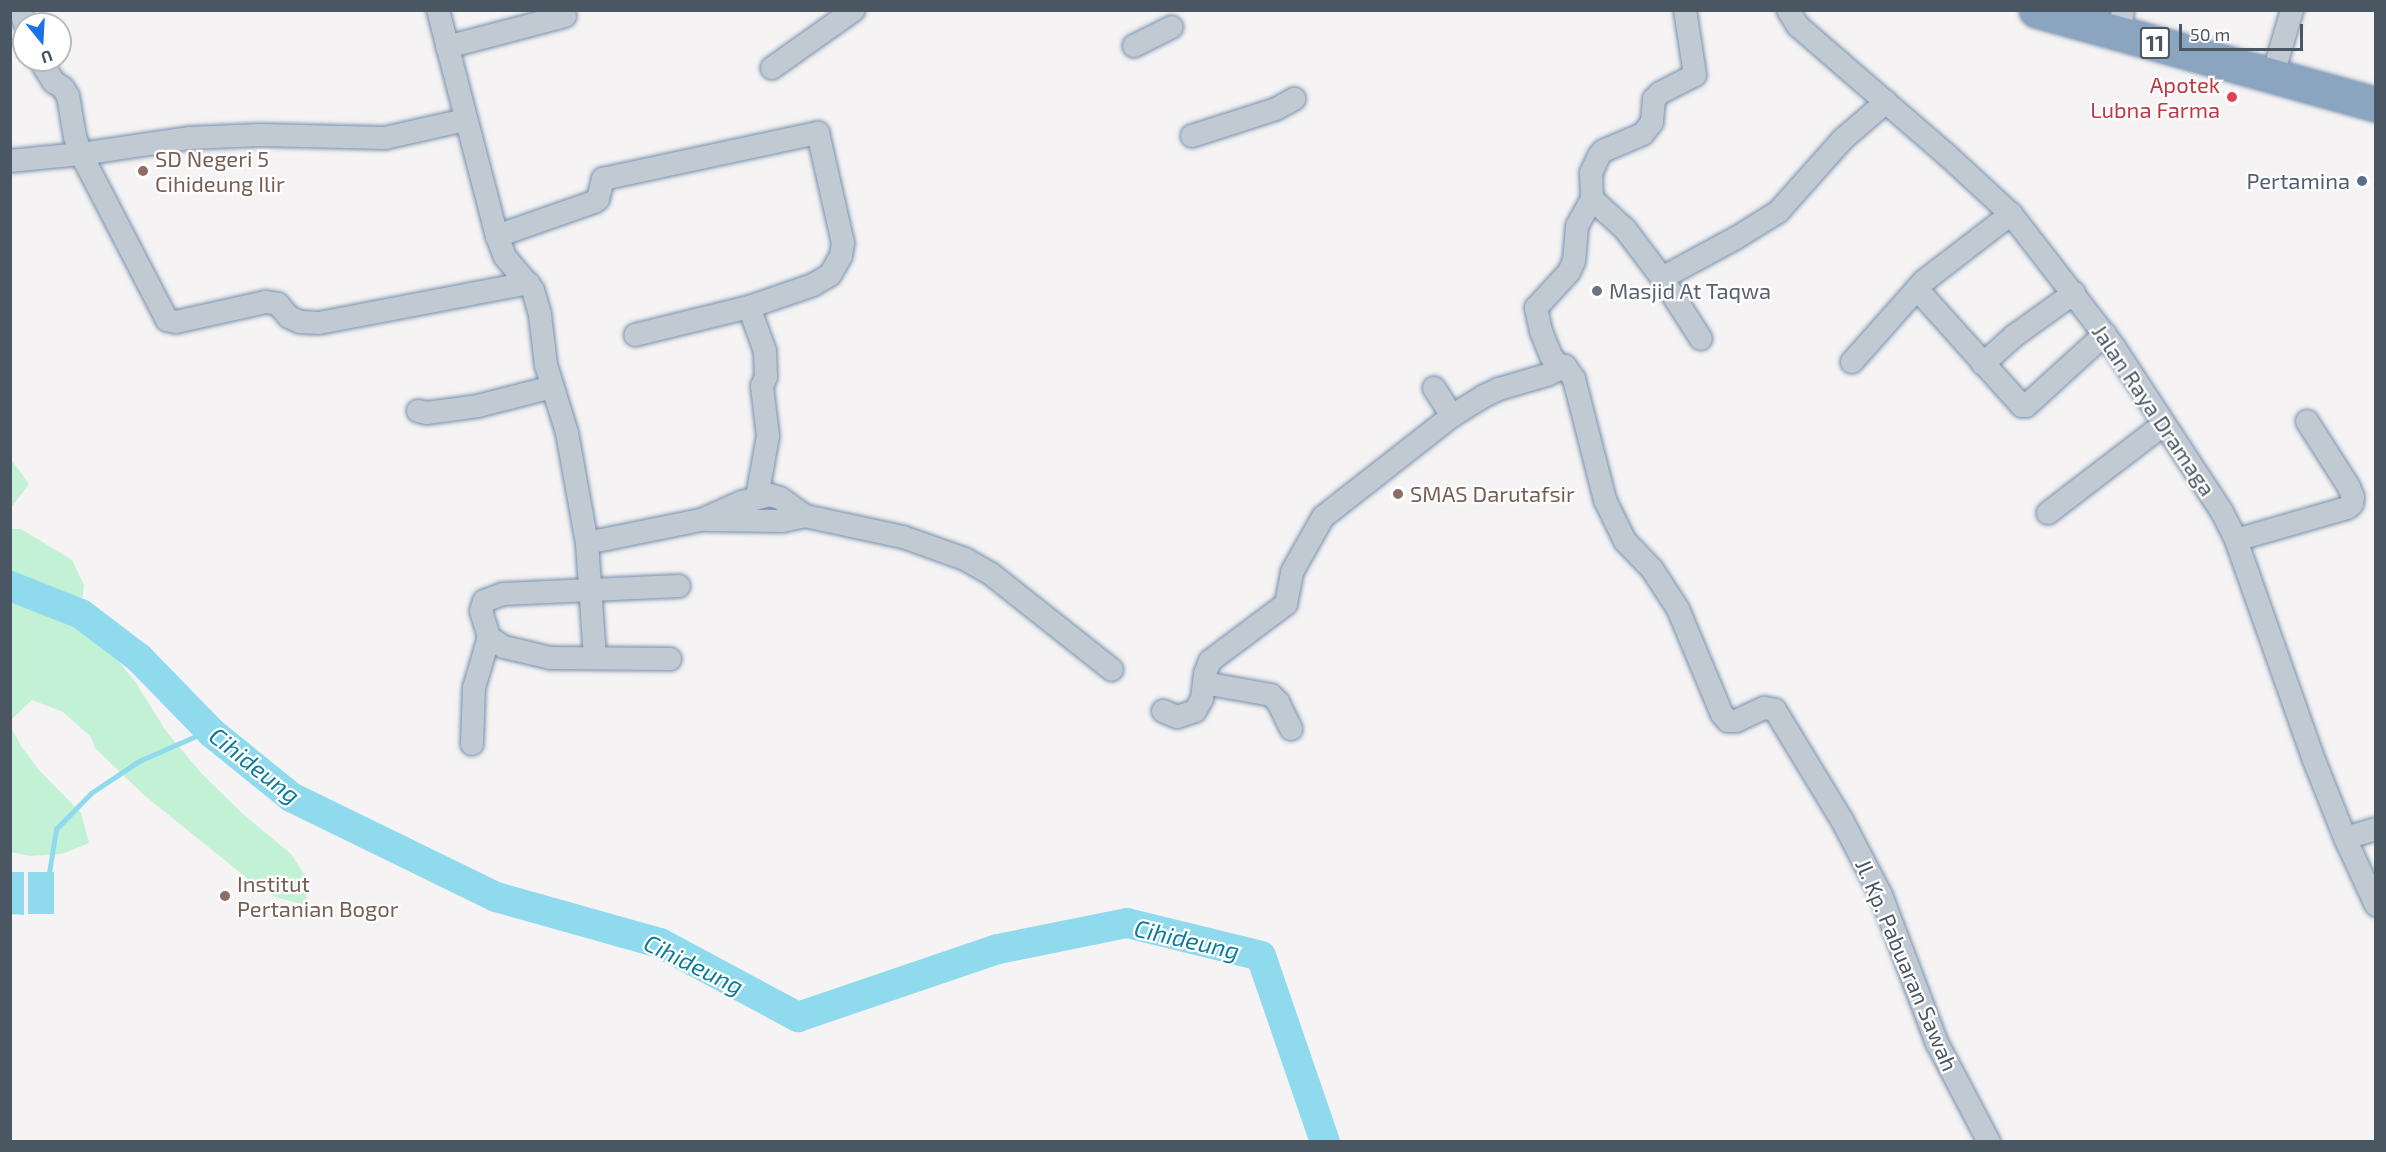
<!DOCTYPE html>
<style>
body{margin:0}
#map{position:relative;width:2386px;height:1152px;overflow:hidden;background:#f5f3f3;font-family:"Exo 2",sans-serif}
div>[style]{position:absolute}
.green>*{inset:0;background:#c3f1d5}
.water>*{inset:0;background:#90daee}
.stream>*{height:5px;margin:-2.5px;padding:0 2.5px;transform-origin:2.5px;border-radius:2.5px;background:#90daee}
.river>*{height:30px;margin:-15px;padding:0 15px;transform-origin:15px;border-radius:15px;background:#90daee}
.roads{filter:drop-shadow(0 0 2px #7690ad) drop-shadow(0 0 2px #7690ad)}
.minor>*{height:22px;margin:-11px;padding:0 11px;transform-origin:11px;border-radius:11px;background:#c1cad2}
.highway>*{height:33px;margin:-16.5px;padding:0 16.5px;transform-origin:16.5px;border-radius:16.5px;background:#8ba5c1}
.dots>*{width:16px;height:16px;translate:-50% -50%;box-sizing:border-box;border:3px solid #fff;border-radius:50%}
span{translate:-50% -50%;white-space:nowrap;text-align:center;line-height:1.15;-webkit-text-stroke:4.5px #fff;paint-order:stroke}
.shield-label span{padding:2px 4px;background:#fff;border:2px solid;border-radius:4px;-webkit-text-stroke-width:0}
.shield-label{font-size:21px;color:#4a5661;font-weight:700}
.health-label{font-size:22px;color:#be3a42}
.right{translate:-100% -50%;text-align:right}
.education-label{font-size:22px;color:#785e54}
.left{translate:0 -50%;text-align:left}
.service-label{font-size:22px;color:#4e5e75}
.worship-label{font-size:22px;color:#5b616d}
.street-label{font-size:22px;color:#4a5661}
.water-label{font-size:24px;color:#0c7c9b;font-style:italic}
.frame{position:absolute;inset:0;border:12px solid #4a5661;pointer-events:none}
.north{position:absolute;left:12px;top:12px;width:60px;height:60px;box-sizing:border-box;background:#fff;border:2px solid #b7bbc0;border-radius:50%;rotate:162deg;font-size:16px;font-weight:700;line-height:24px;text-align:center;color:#4a5661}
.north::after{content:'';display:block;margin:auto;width:21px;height:27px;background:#1a73e8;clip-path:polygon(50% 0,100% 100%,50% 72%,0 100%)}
.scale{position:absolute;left:2179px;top:24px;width:124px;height:27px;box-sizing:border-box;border:3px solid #4a5661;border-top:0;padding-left:8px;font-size:18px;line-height:21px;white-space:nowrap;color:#4a5661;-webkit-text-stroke:4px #fff;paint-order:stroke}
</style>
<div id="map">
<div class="green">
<i style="clip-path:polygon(11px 459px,29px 484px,11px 508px)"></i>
<i style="clip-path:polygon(11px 529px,21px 529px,72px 560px,84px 585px,81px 614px,136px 683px,166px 731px,202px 774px,244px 815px,291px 854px,306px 877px,306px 905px,275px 897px,248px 879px,144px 795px,95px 748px,91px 737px,63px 712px,32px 700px,11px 720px)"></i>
<i style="clip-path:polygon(10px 725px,21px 746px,38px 769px,81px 813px,89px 843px,62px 854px,30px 856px,11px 852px)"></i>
</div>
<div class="water">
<i style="clip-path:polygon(11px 872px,24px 872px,24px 915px,11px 914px)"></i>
<i style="clip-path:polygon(28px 872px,54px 872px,54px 914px,28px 914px)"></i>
</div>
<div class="stream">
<i style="left:48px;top:879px;width:51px;rotate:-80.9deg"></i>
<i style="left:56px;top:829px;width:50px;rotate:-45.8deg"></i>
<i style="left:91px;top:793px;width:58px;rotate:-33.7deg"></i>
<i style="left:139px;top:761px;width:64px;rotate:-23.8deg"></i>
<i style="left:198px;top:735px;width:14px;rotate:-8deg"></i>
</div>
<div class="river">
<i style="left:10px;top:586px;width:76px;rotate:21.5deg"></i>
<i style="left:81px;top:614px;width:73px;rotate:37.2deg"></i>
<i style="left:139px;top:658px;width:105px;rotate:45.8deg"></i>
<i style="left:212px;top:733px;width:102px;rotate:39deg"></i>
<i style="left:291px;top:797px;width:228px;rotate:26deg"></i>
<i style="left:496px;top:897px;width:170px;rotate:15.7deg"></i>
<i style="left:660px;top:943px;width:157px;rotate:28.2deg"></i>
<i style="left:798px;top:1017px;width:211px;rotate:-18.8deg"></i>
<i style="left:998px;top:949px;width:132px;rotate:-11.4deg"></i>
<i style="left:1127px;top:923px;width:138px;rotate:13.8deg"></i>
<i style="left:1261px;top:956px;width:197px;rotate:71deg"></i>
</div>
<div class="roads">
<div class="minor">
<i style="left:20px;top:10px;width:15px;rotate:70deg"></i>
<i style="left:438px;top:10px;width:234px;rotate:75.4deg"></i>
<i style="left:497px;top:236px;width:22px;rotate:69deg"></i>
<i style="left:505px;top:257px;width:43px;rotate:49.7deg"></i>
<i style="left:533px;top:290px;width:26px;rotate:74deg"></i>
<i style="left:540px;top:315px;width:50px;rotate:83.2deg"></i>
<i style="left:546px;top:365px;width:71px;rotate:72.8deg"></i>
<i style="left:567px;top:433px;width:112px;rotate:79.7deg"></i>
<i style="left:587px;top:543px;width:115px;rotate:86deg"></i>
<i style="left:1788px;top:10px;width:19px;rotate:58deg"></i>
<i style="left:1798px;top:26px;width:197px;rotate:40.9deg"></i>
<i style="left:1947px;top:155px;width:87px;rotate:42.7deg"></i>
<i style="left:2011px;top:214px;width:168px;rotate:52.2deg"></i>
<i style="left:2114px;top:347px;width:197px;rotate:56.8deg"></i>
<i style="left:2222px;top:512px;width:31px;rotate:63deg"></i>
<i style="left:2236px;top:540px;width:233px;rotate:70.5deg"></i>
<i style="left:2314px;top:760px;width:84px;rotate:68.3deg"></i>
<i style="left:2345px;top:838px;width:74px;rotate:65.2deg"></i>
<i style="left:2120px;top:33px;width:23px;rotate:-83deg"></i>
<i style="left:1134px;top:46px;width:42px;rotate:-26.6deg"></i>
<i style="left:447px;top:47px;width:122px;rotate:-14.7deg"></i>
<i style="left:40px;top:60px;width:26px;rotate:58deg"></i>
<i style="left:54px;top:82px;width:11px;rotate:34deg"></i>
<i style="left:63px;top:88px;width:9px;rotate:58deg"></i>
<i style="left:68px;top:96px;width:42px;rotate:80.3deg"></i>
<i style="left:75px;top:137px;width:18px;rotate:71deg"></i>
<i style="left:81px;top:154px;width:187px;rotate:62.6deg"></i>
<i style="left:167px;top:320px;width:9px;rotate:13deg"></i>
<i style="left:176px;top:322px;width:92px;rotate:-12.5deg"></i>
<i style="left:266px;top:302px;width:12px;rotate:9deg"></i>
<i style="left:278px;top:304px;width:17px;rotate:50deg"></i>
<i style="left:289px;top:317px;width:12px;rotate:24deg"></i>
<i style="left:300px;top:322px;width:19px;rotate:3deg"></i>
<i style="left:319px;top:323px;width:213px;rotate:-10.8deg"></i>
<i style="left:772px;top:68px;width:100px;rotate:-35.3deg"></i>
<i style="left:2273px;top:75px;width:68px;rotate:-73.7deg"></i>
<i style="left:1192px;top:136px;width:88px;rotate:-17.8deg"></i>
<i style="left:1276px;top:109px;width:21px;rotate:-29deg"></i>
<i style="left:10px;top:161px;width:71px;rotate:-5.6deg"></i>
<i style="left:81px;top:154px;width:109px;rotate:-8.4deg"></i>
<i style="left:189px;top:138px;width:72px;rotate:-2.4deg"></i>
<i style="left:261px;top:135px;width:124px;rotate:1.4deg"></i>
<i style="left:385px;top:138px;width:82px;rotate:-12.7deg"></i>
<i style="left:1592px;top:199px;width:45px;rotate:42.3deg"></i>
<i style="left:1625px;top:229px;width:61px;rotate:52.9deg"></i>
<i style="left:1662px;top:278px;width:72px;rotate:57.4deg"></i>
<i style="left:497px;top:236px;width:103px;rotate:-19.3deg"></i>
<i style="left:594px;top:202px;width:5px;rotate:-37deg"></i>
<i style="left:598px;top:199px;width:21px;rotate:-76deg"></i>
<i style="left:603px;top:179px;width:220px;rotate:-12.1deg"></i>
<i style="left:818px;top:133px;width:113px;rotate:77.2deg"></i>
<i style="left:843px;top:243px;width:13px;rotate:99deg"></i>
<i style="left:841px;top:256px;width:22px;rotate:120deg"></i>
<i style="left:830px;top:275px;width:20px;rotate:150deg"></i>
<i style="left:813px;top:285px;width:68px;rotate:161deg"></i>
<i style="left:749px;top:307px;width:117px;rotate:166.2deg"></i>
<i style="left:1662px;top:278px;width:84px;rotate:-28.4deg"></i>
<i style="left:1736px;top:238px;width:49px;rotate:-31.8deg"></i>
<i style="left:1778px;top:212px;width:98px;rotate:-48.3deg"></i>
<i style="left:1843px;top:139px;width:57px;rotate:-40.7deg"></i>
<i style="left:1917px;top:289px;width:157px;rotate:48.1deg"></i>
<i style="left:2022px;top:406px;width:4px"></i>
<i style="left:2026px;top:406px;width:107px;rotate:-42.3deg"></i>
<i style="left:749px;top:307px;width:47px;rotate:70deg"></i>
<i style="left:765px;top:351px;width:26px;rotate:88deg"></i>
<i style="left:766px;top:377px;width:10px;rotate:114deg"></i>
<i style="left:762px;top:386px;width:50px;rotate:83.2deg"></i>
<i style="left:768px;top:436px;width:62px;rotate:100.2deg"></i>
<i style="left:1852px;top:362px;width:108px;rotate:-48.4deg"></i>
<i style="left:1924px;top:281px;width:110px;rotate:-37.6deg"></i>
<i style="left:1983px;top:364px;width:42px;rotate:-42.1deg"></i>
<i style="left:2014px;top:336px;width:74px;rotate:-35.6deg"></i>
<i style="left:1565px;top:366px;width:16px;rotate:55deg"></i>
<i style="left:1574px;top:379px;width:125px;rotate:75.6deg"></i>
<i style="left:1605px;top:500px;width:46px;rotate:64deg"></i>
<i style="left:1625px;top:541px;width:39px;rotate:46deg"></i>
<i style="left:1652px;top:569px;width:48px;rotate:57deg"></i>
<i style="left:1678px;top:609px;width:114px;rotate:67.3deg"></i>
<i style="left:1722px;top:714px;width:9px;rotate:49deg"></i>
<i style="left:1728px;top:721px;width:8px"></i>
<i style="left:1736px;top:721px;width:31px;rotate:-25deg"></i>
<i style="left:1764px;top:708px;width:11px;rotate:10deg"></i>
<i style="left:1775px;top:710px;width:131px;rotate:58.7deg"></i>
<i style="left:1843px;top:822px;width:82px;rotate:62.5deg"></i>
<i style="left:1881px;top:895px;width:158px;rotate:69.3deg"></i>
<i style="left:1937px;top:1043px;width:112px;rotate:62.3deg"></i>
<i style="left:1434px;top:388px;width:33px;rotate:57deg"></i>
<i style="left:418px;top:411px;width:9px;rotate:13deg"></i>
<i style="left:427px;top:413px;width:51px;rotate:-7.8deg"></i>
<i style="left:478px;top:406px;width:76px;rotate:-14.4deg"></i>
<i style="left:2048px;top:513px;width:146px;rotate:-37.5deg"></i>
<i style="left:708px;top:520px;width:74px;rotate:0.8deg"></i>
<i style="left:782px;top:521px;width:24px;rotate:-12deg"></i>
<i style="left:2236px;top:540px;width:116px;rotate:-16.1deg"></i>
<i style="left:2347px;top:508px;width:6px;rotate:-39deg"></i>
<i style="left:2352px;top:504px;width:7px;rotate:-82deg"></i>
<i style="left:2353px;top:497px;width:11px;rotate:-112deg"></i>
<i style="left:2349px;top:487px;width:78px;rotate:-122.5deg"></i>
<i style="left:587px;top:543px;width:116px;rotate:-11.4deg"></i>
<i style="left:701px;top:520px;width:45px;rotate:-23.7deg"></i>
<i style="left:742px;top:502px;width:29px;rotate:-14deg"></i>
<i style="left:770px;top:495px;width:10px;rotate:17deg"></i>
<i style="left:780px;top:498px;width:31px;rotate:36deg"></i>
<i style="left:805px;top:516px;width:100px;rotate:12.1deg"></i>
<i style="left:903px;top:537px;width:66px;rotate:19.5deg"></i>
<i style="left:965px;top:559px;width:30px;rotate:30deg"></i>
<i style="left:991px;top:574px;width:154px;rotate:38.4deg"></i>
<i style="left:489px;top:637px;width:18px;rotate:34deg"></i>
<i style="left:504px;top:647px;width:47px;rotate:13.4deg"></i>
<i style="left:550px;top:658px;width:120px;rotate:0.5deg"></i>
<i style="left:1204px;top:683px;width:68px;rotate:10.2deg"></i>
<i style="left:1271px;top:695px;width:10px;rotate:45deg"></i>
<i style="left:1278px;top:702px;width:30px;rotate:64deg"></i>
<i style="left:1163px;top:711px;width:15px;rotate:23deg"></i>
<i style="left:1177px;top:717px;width:19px;rotate:-18deg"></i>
<i style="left:1195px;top:711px;width:14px;rotate:-60deg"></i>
<i style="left:1202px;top:699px;width:25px;rotate:-83deg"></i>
<i style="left:1205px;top:674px;width:14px;rotate:-69deg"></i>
<i style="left:1210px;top:661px;width:95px;rotate:-36.9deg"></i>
<i style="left:1286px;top:604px;width:33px;rotate:-79deg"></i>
<i style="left:1292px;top:572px;width:63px;rotate:-60.6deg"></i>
<i style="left:1323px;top:517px;width:164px;rotate:-38.1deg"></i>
<i style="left:1452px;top:416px;width:38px;rotate:-32deg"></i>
<i style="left:1484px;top:396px;width:17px;rotate:-25deg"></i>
<i style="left:1499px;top:389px;width:50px;rotate:-16.3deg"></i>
<i style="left:1547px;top:375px;width:20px;rotate:-27deg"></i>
<i style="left:1565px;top:366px;width:7px;rotate:-172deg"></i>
<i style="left:1558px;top:365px;width:11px;rotate:-128deg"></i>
<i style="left:1551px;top:356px;width:27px;rotate:-112deg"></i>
<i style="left:1541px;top:331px;width:24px;rotate:-102deg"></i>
<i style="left:1536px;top:308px;width:49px;rotate:-47.5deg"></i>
<i style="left:1569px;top:272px;width:12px;rotate:-66deg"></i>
<i style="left:1574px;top:261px;width:35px;rotate:-85deg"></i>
<i style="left:1577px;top:226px;width:31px;rotate:-61deg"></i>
<i style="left:1592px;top:199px;width:26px;rotate:-92deg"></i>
<i style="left:1591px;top:173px;width:19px;rotate:-65deg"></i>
<i style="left:1599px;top:156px;width:6px;rotate:-51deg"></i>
<i style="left:1603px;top:151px;width:43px;rotate:-23deg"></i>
<i style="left:1643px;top:134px;width:15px;rotate:-53deg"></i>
<i style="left:1652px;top:122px;width:23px;rotate:-85deg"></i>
<i style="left:1654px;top:99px;width:8px;rotate:-45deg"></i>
<i style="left:1660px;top:93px;width:39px;rotate:-27deg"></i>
<i style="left:1695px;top:75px;width:66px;rotate:-98.7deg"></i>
<i style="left:472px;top:744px;width:56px;rotate:-88deg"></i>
<i style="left:474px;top:688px;width:53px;rotate:-73.6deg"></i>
<i style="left:489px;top:637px;width:27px;rotate:-107deg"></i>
<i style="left:481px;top:611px;width:10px;rotate:-73deg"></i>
<i style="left:484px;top:601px;width:20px;rotate:-20deg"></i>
<i style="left:503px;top:594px;width:176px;rotate:-2.6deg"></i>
<i style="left:2345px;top:838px;width:32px;rotate:-16deg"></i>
</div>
<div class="highway">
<i style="left:2036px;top:10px;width:353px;rotate:15.5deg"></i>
</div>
</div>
<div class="dots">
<i style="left:2232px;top:97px;background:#e0444e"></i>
<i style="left:143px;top:171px;background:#8d6e63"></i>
<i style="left:2362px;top:181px;background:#5c6f8a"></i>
<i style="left:1597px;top:291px;background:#6b7280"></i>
<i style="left:1398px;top:494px;background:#8d6e63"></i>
<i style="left:225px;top:896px;background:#8d6e63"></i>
</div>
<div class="shield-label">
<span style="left:2155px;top:43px">11</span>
</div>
<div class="health-label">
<span class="right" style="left:2220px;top:97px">Apotek<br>Lubna Farma</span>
</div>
<div class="education-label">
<span class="left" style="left:155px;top:171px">SD Negeri 5<br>Cihideung Ilir</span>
<span class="left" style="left:1410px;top:494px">SMAS Darutafsir</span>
<span class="left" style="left:237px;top:896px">Institut<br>Pertanian Bogor</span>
</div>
<div class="service-label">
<span class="right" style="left:2350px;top:181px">Pertamina</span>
</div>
<div class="worship-label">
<span class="left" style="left:1609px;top:291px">Masjid At Taqwa</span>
</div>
<div class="street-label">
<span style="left:2154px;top:410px;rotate:56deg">Jalan Raya Dramaga</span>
<span style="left:1907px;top:965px;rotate:67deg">Jl. Kp. Pabuaran Sawah</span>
</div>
<div class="water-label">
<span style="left:255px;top:765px;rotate:38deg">Cihideung</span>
<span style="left:1187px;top:939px;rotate:13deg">Cihideung</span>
<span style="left:694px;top:964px;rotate:26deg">Cihideung</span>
</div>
<div class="frame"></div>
<div class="north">U</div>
<div class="scale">50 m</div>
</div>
